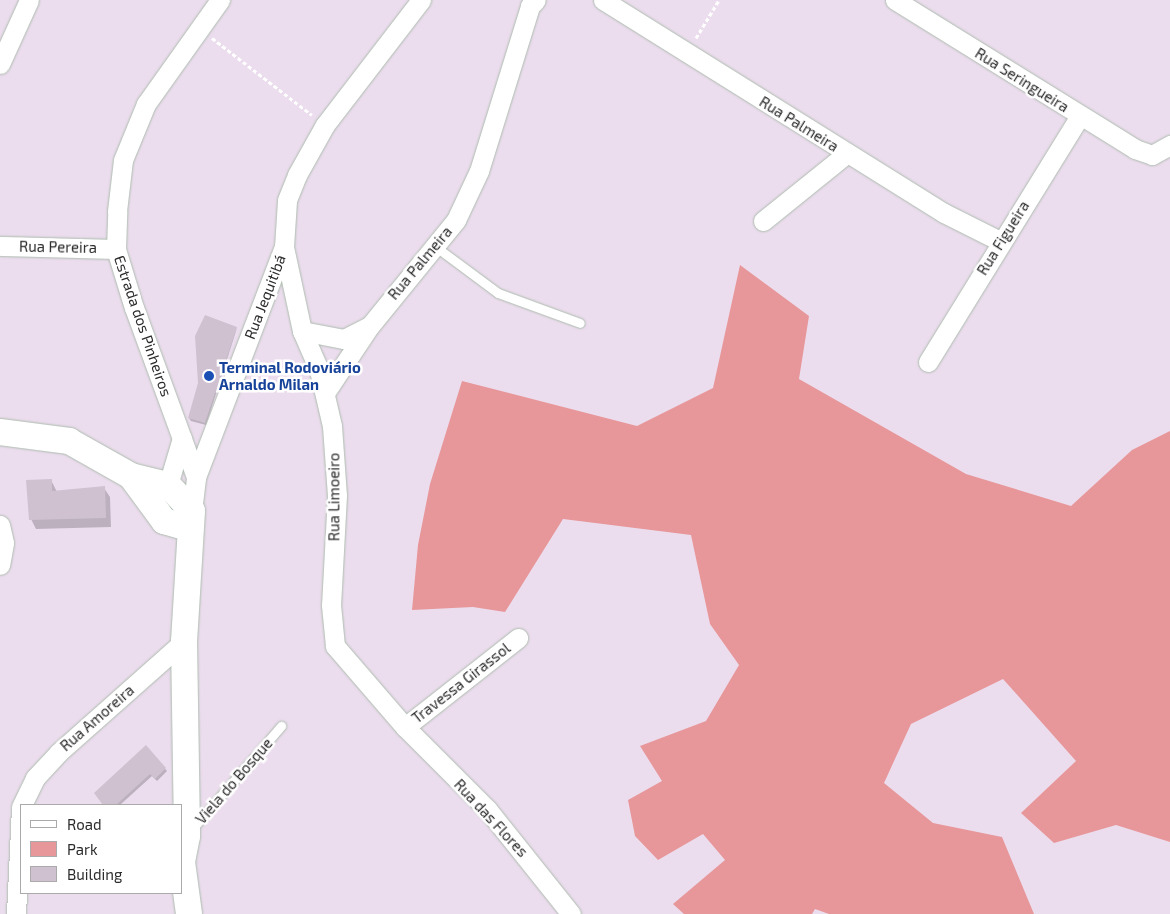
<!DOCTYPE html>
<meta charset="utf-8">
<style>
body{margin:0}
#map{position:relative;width:1170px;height:914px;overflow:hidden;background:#ecddee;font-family:"Exo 2",sans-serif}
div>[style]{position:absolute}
.green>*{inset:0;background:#e79799}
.shadow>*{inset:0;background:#0003}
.building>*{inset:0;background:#cfc1d0}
.path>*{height:3px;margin-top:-1.5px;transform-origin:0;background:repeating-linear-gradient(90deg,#fff 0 4px,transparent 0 6.5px)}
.roads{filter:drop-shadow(0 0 1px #adbcaf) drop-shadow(0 0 1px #adbcaf)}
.lane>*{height:9px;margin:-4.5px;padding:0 4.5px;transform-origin:4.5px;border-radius:4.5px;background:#fff}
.street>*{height:19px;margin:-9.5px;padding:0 9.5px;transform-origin:9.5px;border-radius:9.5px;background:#fff}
.secondary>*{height:26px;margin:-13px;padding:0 13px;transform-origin:13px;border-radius:13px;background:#fff}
.dots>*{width:14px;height:14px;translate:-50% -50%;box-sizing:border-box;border:2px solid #fff;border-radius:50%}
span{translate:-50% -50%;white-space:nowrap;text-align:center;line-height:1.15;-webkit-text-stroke:5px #fff;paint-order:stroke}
.street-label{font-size:15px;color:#2b2b2b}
.transit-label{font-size:15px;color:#164399;font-weight:700}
.left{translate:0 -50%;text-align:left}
.legend{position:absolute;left:20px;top:804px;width:162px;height:90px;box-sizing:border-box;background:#fff;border:1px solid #aaa;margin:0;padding:6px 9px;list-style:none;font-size:15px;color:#2b2b2b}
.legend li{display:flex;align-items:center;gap:10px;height:25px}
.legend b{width:25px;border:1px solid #aaa}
</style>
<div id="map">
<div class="green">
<i style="clip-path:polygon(740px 265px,809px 316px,799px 379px,966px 474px,1071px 506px,1132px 450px,1170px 431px,1170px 842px,1116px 825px,1054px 843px,1021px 813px,1076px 761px,1003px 679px,911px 724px,884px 783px,933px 823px,1002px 837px,1034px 914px,829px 914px,815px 909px,812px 914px,684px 914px,673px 904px,725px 860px,703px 834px,658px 860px,635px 836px,628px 800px,662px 781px,640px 746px,706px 721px,739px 665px,710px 624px,691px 535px,563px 519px,505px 612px,473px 607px,412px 610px,418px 545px,430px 484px,462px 381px,637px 426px,713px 388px)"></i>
</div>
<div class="shadow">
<i style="clip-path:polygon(237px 328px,206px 425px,191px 421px,189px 418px)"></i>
<i style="clip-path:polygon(51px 480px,57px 492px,104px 488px,110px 497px,111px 527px,36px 529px,31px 519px)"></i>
<i style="clip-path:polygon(146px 747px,167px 771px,157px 781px,152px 776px,120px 805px,104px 805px,97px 796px)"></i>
</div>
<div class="building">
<i style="clip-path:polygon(205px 315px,237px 327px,205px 423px,188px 418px,198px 383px,195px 336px)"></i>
<i style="clip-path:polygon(52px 479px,52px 491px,105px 486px,106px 518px,29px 520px,26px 480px)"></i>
<i style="clip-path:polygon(146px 745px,166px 768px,155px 779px,150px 774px,116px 805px,103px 805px,94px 793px)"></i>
</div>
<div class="path">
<i style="left:212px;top:38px;width:126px;rotate:37.6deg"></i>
<i style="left:696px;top:38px;width:44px;rotate:-58.8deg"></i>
</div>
<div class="roads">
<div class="lane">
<i style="left:436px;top:247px;width:77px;rotate:36.6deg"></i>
<i style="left:498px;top:293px;width:87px;rotate:20.1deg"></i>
<i style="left:193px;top:828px;width:135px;rotate:-49.2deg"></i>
</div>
<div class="street">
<i style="left:603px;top:0;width:402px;rotate:32deg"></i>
<i style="left:944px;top:213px;width:63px;rotate:26.6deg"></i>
<i style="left:895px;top:0;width:282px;rotate:31.8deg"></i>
<i style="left:1135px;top:149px;width:18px;rotate:19deg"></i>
<i style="left:1152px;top:155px;width:21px;rotate:-29deg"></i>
<i style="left:0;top:64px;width:70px;rotate:-65.6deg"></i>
<i style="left:763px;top:221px;width:107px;rotate:-38.9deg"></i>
<i style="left:0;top:246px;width:116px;rotate:1.5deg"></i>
<i style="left:284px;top:247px;width:86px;rotate:77.9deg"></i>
<i style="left:302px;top:331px;width:43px;rotate:66.4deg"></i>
<i style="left:319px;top:370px;width:57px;rotate:76.9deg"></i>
<i style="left:332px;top:426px;width:69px;rotate:85.9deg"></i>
<i style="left:337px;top:495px;width:110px;rotate:93.1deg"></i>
<i style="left:331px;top:605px;width:41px;rotate:84.4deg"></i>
<i style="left:335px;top:646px;width:107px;rotate:49.2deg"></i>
<i style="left:405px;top:727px;width:117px;rotate:45deg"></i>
<i style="left:488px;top:810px;width:133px;rotate:51.4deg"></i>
<i style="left:302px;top:331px;width:43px;rotate:10.8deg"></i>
<i style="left:344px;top:339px;width:27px;rotate:-27deg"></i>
<i style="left:928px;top:362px;width:289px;rotate:-58.3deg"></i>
<i style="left:325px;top:393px;width:79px;rotate:-56.3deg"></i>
<i style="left:369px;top:327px;width:138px;rotate:-50.9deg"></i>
<i style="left:456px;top:220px;width:54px;rotate:-64.9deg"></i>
<i style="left:479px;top:171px;width:173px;rotate:-72.8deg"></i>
<i style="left:530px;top:6px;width:8px;rotate:-45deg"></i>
<i style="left:196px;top:477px;width:246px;rotate:-69.1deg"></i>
<i style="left:284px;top:247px;width:47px;rotate:-86.3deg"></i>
<i style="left:287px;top:200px;width:27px;rotate:-68deg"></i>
<i style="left:297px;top:175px;width:57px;rotate:-60.8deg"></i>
<i style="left:325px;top:125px;width:158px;rotate:-52.5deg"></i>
<i style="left:168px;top:485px;width:49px;rotate:-73.4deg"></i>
<i style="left:192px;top:511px;width:34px;rotate:-83deg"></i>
<i style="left:196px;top:477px;width:180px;rotate:-110.1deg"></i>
<i style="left:134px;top:308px;width:62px;rotate:-107deg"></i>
<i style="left:116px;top:249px;width:38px;rotate:-88deg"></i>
<i style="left:117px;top:211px;width:51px;rotate:-83.3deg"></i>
<i style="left:123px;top:160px;width:61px;rotate:-67.7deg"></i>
<i style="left:146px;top:104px;width:128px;rotate:-54.6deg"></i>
<i style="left:0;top:525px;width:18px;rotate:77deg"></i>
<i style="left:4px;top:543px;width:22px;rotate:100deg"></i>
<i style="left:405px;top:727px;width:144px;rotate:-38.2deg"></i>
<i style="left:22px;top:805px;width:30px;rotate:-64deg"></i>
<i style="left:35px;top:778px;width:34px;rotate:-47deg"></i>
<i style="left:58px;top:753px;width:169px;rotate:-41.6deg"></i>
<i style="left:16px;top:914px;width:107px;rotate:-87.3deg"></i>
</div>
<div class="secondary">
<i style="left:0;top:432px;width:70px;rotate:7.4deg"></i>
<i style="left:69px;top:441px;width:71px;rotate:29.4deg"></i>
<i style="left:131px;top:476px;width:38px;rotate:14deg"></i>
<i style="left:168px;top:485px;width:35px;rotate:47deg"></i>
<i style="left:192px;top:511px;width:130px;rotate:93.5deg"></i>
<i style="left:184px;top:641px;width:195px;rotate:89.1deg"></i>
<i style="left:187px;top:836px;width:26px;rotate:101deg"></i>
<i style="left:182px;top:862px;width:52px;rotate:82.3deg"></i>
<i style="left:131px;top:476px;width:56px;rotate:53.7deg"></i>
<i style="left:164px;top:521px;width:26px;rotate:16deg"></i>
</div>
</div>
<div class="dots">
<i style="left:209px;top:376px;background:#1a4fb4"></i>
</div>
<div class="street-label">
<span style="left:1022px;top:80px;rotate:32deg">Rua Seringueira</span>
<span style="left:799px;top:124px;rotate:32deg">Rua Palmeira</span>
<span style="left:1003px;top:238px;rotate:-58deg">Rua Figueira</span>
<span style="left:58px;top:247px;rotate:1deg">Rua Pereira</span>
<span style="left:420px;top:263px;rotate:-50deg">Rua Palmeira</span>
<span style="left:265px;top:297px;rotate:-69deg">Rua Jequitibá</span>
<span style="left:143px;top:326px;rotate:71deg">Estrada dos Pinheiros</span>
<span style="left:334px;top:497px;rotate:-90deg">Rua Limoeiro</span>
<span style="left:461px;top:683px;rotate:-38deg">Travessa Girassol</span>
<span style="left:97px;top:718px;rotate:-41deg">Rua Amoreira</span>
<span style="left:234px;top:781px;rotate:-49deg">Viela do Bosque</span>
<span style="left:491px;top:818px;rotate:47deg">Rua das Flores</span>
</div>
<div class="transit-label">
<span class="left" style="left:219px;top:376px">Terminal Rodoviário<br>Arnaldo Milan</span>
</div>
<ul class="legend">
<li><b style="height:6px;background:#fff"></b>Road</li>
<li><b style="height:14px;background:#e79799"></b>Park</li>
<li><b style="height:14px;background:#cfc1d0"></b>Building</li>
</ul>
</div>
